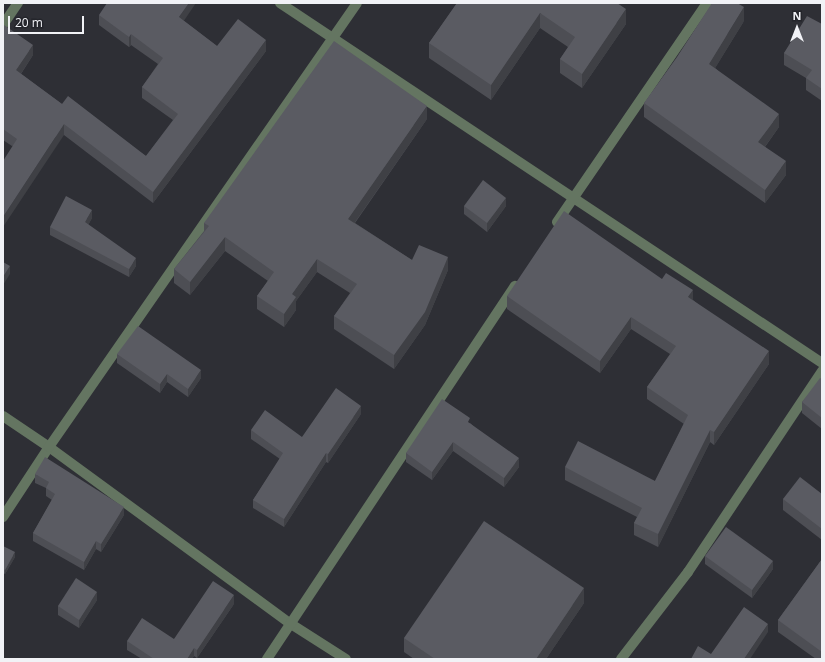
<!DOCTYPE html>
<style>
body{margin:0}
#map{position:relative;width:825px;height:662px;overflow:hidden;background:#2e2f35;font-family:"Open Sans",sans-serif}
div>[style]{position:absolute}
.minor>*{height:10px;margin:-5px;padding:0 5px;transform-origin:5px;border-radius:5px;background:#647561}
.wall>*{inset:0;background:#4d4e54}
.shaded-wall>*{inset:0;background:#3f4045}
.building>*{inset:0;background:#5a5b62}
span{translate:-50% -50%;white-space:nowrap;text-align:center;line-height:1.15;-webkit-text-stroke:3px #24252b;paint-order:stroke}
.frame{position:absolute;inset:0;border:4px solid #f1f2f6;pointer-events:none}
.north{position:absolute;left:777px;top:8px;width:40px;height:40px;-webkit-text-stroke:3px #24252b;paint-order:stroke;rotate:0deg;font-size:11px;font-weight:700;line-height:16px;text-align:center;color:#f1f2f6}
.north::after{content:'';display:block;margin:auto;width:14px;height:18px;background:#f1f2f6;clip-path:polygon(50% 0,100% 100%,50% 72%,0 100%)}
.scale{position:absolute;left:8px;top:16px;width:76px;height:18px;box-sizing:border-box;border:2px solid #f1f2f6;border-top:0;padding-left:5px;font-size:12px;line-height:14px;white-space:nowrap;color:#f1f2f6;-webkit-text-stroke:3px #24252b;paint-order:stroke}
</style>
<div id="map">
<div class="minor">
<i style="left:280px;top:3px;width:651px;rotate:33.59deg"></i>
<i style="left:3px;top:25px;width:27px;rotate:-56deg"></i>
<i style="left:557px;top:222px;width:265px;rotate:-55.6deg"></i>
<i style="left:3px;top:416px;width:55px;rotate:34deg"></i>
<i style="left:49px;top:447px;width:300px;rotate:36.2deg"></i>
<i style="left:291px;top:624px;width:65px;rotate:32.5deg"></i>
<i style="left:3px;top:517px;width:84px;rotate:-56.7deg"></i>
<i style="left:49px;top:447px;width:540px;rotate:-55.25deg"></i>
<i style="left:267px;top:659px;width:448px;rotate:-56.4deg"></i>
<i style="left:621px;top:659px;width:110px;rotate:-52.4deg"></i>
<i style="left:688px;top:572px;width:242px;rotate:-56.3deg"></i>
</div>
<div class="wall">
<i style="clip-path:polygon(457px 3px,626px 24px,582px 88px,560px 73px,560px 59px,568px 47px,540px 28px,491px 100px,429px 58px,429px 43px)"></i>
<i style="clip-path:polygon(99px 15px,184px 21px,217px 46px,266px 51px,153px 203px,64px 135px,12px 146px,3px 140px,3px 26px,33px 55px,21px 74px,62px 104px,146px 156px,173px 120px,142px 98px,142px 87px,158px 64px,131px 45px,129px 47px,99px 25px)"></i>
<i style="clip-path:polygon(744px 21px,715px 68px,779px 127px,765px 147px,786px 175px,765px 203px,644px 117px,644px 103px)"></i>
<i style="clip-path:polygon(822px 24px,822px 101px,806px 90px,806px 78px,784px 65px,784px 53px)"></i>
<i style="clip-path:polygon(427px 119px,355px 223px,412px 260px,448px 270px,425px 325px,394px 369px,334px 329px,334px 316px,350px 293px,317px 272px,296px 301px,296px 310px,284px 327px,257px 309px,257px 296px,268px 281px,225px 251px,190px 295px,174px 283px,174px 269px,204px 231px,204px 223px)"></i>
<i style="clip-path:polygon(464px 206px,506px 206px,487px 232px,464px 214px)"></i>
<i style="clip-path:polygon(92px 218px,88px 225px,136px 266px,129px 277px,50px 235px,50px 227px)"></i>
<i style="clip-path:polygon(662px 279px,693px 300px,769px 364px,714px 445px,710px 442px,658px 547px,634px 535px,634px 523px,637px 517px,565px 480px,565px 467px,655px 481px,684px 424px,647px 399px,647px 387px,670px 354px,631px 329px,600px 373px,507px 309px,507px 296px)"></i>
<i style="clip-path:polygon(117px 354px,201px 378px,188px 397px,167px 382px,160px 393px,117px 363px)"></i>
<i style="clip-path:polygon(822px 379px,822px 429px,802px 413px,802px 402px)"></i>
<i style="clip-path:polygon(361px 414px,328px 463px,326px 462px,284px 527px,253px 508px,253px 500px,280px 459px,251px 439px,251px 430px,302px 437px)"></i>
<i style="clip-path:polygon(470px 423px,519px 467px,504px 487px,453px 451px,432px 480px,406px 462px,406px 453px)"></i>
<i style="clip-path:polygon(35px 474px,124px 515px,101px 552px,96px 549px,84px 570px,33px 541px,33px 533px,52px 500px,46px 496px,46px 488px,35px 483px)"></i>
<i style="clip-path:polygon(822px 494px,822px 540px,783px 510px,783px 499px)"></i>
<i style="clip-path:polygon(3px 546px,15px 557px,5px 574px,3px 573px)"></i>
<i style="clip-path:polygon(705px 556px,773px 569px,752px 598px,705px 564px)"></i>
<i style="clip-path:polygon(822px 559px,822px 659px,816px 659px,778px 632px,778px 620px)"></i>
<i style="clip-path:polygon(97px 600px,79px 628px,58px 615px,58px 606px)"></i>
<i style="clip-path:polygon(584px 603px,546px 659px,414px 659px,404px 652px,404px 638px)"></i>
<i style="clip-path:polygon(234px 604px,197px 658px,194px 656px,192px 659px,142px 659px,127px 650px,127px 641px,174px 639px)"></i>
</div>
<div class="shaded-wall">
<i style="clip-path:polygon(189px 3px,196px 3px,179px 28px,179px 17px)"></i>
<i style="clip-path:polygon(744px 7px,744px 21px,709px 78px,709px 64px)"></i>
<i style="clip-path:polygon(626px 9px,626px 24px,582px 88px,582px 74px)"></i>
<i style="clip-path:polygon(540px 13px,540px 28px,491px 100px,491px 85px)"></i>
<i style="clip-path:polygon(131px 34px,131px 45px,129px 47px,129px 37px)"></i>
<i style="clip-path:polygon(266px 40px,266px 51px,153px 203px,153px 192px)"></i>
<i style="clip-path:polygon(33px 45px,33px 55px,16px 81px,16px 70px)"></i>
<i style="clip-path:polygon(427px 106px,427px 119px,348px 232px,348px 219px)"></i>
<i style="clip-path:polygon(779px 114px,779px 127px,758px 156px,758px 142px)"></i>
<i style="clip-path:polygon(64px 124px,64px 135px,3px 227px,3px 217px)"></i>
<i style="clip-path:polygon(786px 161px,786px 175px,765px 203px,765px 190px)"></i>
<i style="clip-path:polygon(506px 198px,506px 206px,487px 232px,487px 223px)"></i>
<i style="clip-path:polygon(92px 210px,92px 218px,85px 231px,85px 222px)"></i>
<i style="clip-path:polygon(225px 237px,225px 251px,190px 295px,190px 282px)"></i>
<i style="clip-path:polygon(448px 257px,448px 270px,425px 325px,394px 369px,394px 355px)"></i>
<i style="clip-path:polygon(136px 258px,136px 266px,129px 277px,129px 269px)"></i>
<i style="clip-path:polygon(317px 259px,317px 272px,296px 301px,296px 310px,284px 327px,284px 314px,292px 294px)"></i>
<i style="clip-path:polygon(10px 266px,10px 274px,3px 285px,3px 277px)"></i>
<i style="clip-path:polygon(693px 290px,693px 302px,688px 297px)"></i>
<i style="clip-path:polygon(631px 317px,631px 329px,600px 373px,600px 361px)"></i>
<i style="clip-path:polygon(769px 351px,769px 364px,714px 445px,714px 432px)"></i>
<i style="clip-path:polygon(201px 370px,201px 378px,188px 397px,188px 389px)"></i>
<i style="clip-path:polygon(167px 374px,167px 382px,160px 393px,160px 384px)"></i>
<i style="clip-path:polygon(361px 406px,361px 414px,328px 463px,328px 454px)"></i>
<i style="clip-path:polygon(710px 430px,710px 442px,658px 547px,658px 534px)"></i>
<i style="clip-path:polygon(453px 442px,453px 451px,432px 480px,432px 472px)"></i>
<i style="clip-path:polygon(326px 453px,326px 462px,284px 527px,284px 519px)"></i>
<i style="clip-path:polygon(519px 458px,519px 467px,504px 487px,504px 478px)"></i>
<i style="clip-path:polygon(124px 507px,124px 515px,101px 552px,101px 544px)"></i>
<i style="clip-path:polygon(96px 541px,96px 549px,84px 570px,84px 562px)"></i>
<i style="clip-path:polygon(15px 552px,15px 557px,5px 574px,5px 570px)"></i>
<i style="clip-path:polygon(773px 561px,773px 569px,752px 598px,752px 590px)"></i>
<i style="clip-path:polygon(584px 588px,584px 603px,546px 659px,536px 659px)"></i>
<i style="clip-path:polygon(97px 592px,97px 600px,79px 628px,79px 620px)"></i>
<i style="clip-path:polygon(234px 595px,234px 604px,197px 658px,197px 650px)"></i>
<i style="clip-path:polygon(768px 624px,768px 632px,750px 659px,744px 659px)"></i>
<i style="clip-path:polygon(194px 648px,194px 656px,192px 659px,187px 659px)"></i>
</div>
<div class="building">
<i style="clip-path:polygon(107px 3px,189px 3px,179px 17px,217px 46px,238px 19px,266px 40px,153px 192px,64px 124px,3px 217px,3px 161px,17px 139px,3px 129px,4px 25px,33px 45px,16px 70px,62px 104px,68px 96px,146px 156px,178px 114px,142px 87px,163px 58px,131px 34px,129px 37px,99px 15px)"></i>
<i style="clip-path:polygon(457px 3px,617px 3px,626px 9px,582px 74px,560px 59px,575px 37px,540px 13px,491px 85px,429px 43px)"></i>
<i style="clip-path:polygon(712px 3px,737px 3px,744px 7px,709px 64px,779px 114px,758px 142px,786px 161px,765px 190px,644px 103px,677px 57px)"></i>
<i style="clip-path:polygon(807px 16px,822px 24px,822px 89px,806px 78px,812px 70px,784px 53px)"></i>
<i style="clip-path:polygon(334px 41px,427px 106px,348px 219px,412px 260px,419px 245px,448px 257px,425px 312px,394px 355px,334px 316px,357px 284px,317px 259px,292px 294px,296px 297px,284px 314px,257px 296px,274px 272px,225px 237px,190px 282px,174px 269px,209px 226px,204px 223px)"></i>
<i style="clip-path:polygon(483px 180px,506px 198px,487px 223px,464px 206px)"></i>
<i style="clip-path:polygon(66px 196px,92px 210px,85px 222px,136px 258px,129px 269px,50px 227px)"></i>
<i style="clip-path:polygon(564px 211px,662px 279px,666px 273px,693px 290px,688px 297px,769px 351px,714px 432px,710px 430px,658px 534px,634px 523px,642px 508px,565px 467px,578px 441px,655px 481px,688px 415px,647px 387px,676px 346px,631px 317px,600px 361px,507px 296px)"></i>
<i style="clip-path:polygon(3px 262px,10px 266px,3px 277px)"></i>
<i style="clip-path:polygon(138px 326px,201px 370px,188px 389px,167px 374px,160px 384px,117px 354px)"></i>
<i style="clip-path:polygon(820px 378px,822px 379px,822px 418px,802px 402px)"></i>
<i style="clip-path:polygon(336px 388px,361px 406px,328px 454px,326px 453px,284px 519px,253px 500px,283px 453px,251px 430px,265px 410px,302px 437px)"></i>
<i style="clip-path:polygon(442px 399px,470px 418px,468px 422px,519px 458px,504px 478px,453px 442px,432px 472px,406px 453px)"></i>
<i style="clip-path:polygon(45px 457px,124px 507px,101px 544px,96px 541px,84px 562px,33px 533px,55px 494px,46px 488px,49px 482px,35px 474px)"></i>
<i style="clip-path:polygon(800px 477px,822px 494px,822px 529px,783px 499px)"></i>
<i style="clip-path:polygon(484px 521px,584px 588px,536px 659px,435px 659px,404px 638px)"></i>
<i style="clip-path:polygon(726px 527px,773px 561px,752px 590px,705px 556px)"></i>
<i style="clip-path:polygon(3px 546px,15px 552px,5px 570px,3px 569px)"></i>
<i style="clip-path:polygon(822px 559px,822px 652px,778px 620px)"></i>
<i style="clip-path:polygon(76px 578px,97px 592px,79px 620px,58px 606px)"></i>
<i style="clip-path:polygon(213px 581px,234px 595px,197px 650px,194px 648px,187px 659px,154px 659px,127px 641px,142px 618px,174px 639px)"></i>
<i style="clip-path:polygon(744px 607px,768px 624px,744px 659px,691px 659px,698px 646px,711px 654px)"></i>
</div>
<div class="frame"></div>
<div class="north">N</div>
<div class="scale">20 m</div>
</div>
